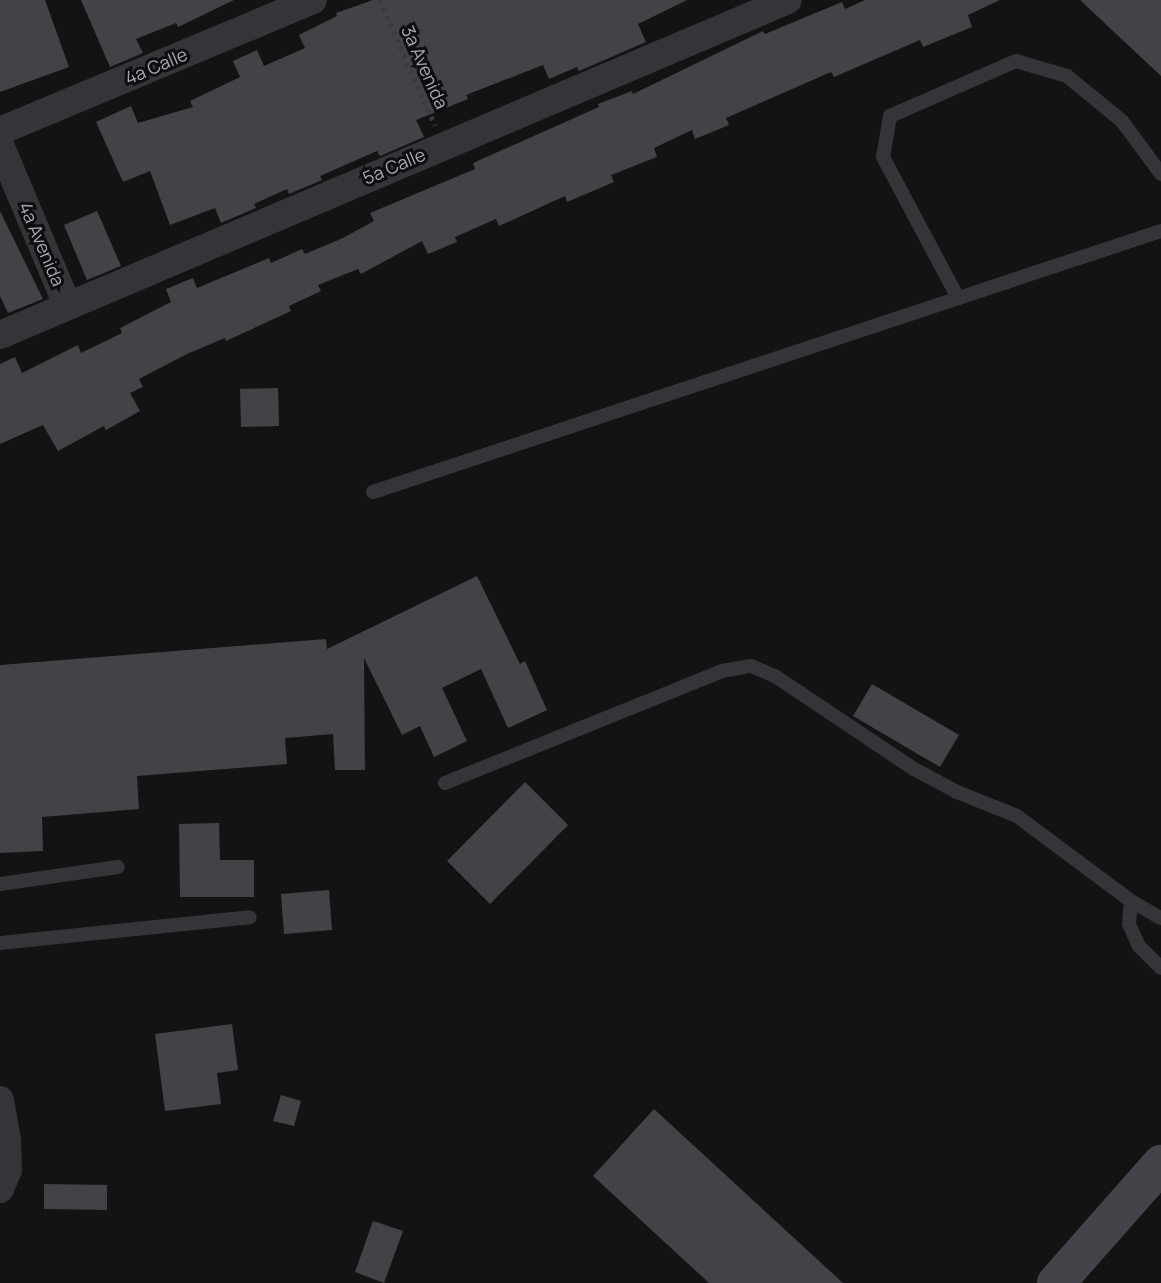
<!DOCTYPE html>
<style>
body{margin:0}
#map{position:relative;width:1161px;height:1283px;overflow:hidden;background:#131314;font-family:Manrope,sans-serif}
div>[style]{position:absolute}
.building>*{inset:0;background:#424347}
.path>*{height:4.5px;margin-top:-2.25px;transform-origin:0;background:repeating-linear-gradient(90deg,#3a3b40 0 3.5px,transparent 0 8.5px)}
.lane>*{height:14px;margin:-7px;padding:0 7px;transform-origin:7px;border-radius:7px;background:#343539}
.street>*{height:28px;margin:-14px;padding:0 14px;transform-origin:14px;border-radius:14px;background:#343539}
.secondary>*{height:38px;margin:-19px;padding:0 19px;transform-origin:19px;border-radius:19px;background:#424449}
span{translate:-50% -50%;white-space:nowrap;text-align:center;line-height:1.15;-webkit-text-stroke:6px #0e0e0f;paint-order:stroke}
.street-label{font-size:18px;color:#a5a9b4}
</style>
<div id="map">
<div class="building">
<i style="clip-path:polygon(0 0,45px 0,69px 67px,0 92px)"></i>
<i style="clip-path:polygon(81px 0,234px 0,178px 27px,176px 23px,136px 39px,143px 53px,110px 67px)"></i>
<i style="clip-path:polygon(373px 0,687px 0,638px 24px,646px 42px,579px 71px,577px 67px,549px 79px,543px 65px,466px 95px,468px 99px,416px 120px,424px 137px,380px 156px,377px 151px,320px 176px,322px 180px,289px 194px,287px 189px,254px 204px,256px 208px,221px 223px,215px 208px,170px 225px,150px 171px,123px 182px,96px 122px,131px 106px,138px 123px,193px 107px,190px 101px,240px 77px,233px 61px,257px 50px,264px 66px,305px 48px,299px 35px,337px 16px,336px 13px)"></i>
<i style="clip-path:polygon(865px 0,1000px 0,968px 15px,972px 27px,923px 47px,920px 40px,834px 77px,831px 72px,726px 118px,729px 125px,695px 139px,692px 130px,654px 148px,657px 157px,611px 175px,614px 182px,567px 202px,565px 196px,499px 226px,496px 219px,455px 237px,457px 242px,428px 254px,422px 241px,361px 274px,358px 269px,318px 285px,321px 291px,289px 306px,291px 311px,226px 341px,225px 338px,187px 354px,139px 379px,143px 387px,130px 393px,140px 411px,106px 430px,104px 426px,58px 451px,43px 425px,0 444px,0 364px,15px 357px,22px 373px,78px 345px,81px 353px,122px 333px,120px 328px,171px 302px,166px 289px,193px 278px,197px 288px,269px 258px,271px 263px,302px 249px,305px 254px,343px 238px,374px 221px,370px 213px,475px 169px,473px 163px,599px 107px,598px 104px,632px 91px,633px 94px,763px 31px,765px 34px,842px 2px,845px 9px)"></i>
<i style="clip-path:polygon(1080px 0,1161px 0,1161px 76px)"></i>
<i style="clip-path:polygon(0 211px,43px 299px,8px 313px,0 296px)"></i>
<i style="clip-path:polygon(97px 211px,121px 266px,87px 280px,64px 225px)"></i>
<i style="clip-path:polygon(278px 388px,279px 426px,241px 427px,240px 389px)"></i>
<i style="clip-path:polygon(477px 576px,520px 664px,525px 661px,547px 710px,508px 728px,481px 669px,442px 688px,467px 741px,434px 757px,420px 726px,402px 735px,364px 658px,365px 770px,335px 770px,333px 734px,285px 738px,287px 764px,137px 776px,139px 809px,42px 817px,43px 851px,0 853px,0 665px,326px 639px,327px 649px)"></i>
<i style="clip-path:polygon(872px 684px,959px 735px,940px 767px,853px 716px)"></i>
<i style="clip-path:polygon(525px 782px,568px 825px,490px 904px,447px 861px)"></i>
<i style="clip-path:polygon(219px 823px,220px 860px,254px 860px,254px 897px,180px 897px,179px 824px)"></i>
<i style="clip-path:polygon(329px 890px,332px 930px,284px 934px,281px 894px)"></i>
<i style="clip-path:polygon(232px 1024px,238px 1070px,217px 1073px,221px 1104px,165px 1111px,155px 1034px)"></i>
<i style="clip-path:polygon(281px 1095px,301px 1101px,294px 1126px,273px 1121px)"></i>
<i style="clip-path:polygon(654px 1109px,843px 1283px,709px 1283px,593px 1176px)"></i>
<i style="clip-path:polygon(44px 1184px,107px 1185px,107px 1210px,44px 1209px)"></i>
<i style="clip-path:polygon(373px 1221px,403px 1231px,384px 1283px,355px 1272px)"></i>
</div>
<div class="path">
<i style="left:380px;top:0;width:137px;rotate:66.3deg"></i>
</div>
<div class="lane">
<i style="left:958px;top:298px;width:160px;rotate:-118deg"></i>
<i style="left:883px;top:157px;width:42px;rotate:-80.3deg"></i>
<i style="left:890px;top:116px;width:137px;rotate:-23.6deg"></i>
<i style="left:1016px;top:61px;width:53px;rotate:16.4deg"></i>
<i style="left:1067px;top:76px;width:71px;rotate:39.3deg"></i>
<i style="left:1122px;top:121px;width:66px;rotate:53.7deg"></i>
<i style="left:373px;top:492px;width:830px;rotate:-18.33deg"></i>
<i style="left:445px;top:783px;width:299px;rotate:-22deg"></i>
<i style="left:722px;top:671px;width:29px;rotate:-10deg"></i>
<i style="left:751px;top:666px;width:26px;rotate:23deg"></i>
<i style="left:775px;top:676px;width:167px;rotate:33.8deg"></i>
<i style="left:914px;top:769px;width:49px;rotate:28.1deg"></i>
<i style="left:957px;top:792px;width:65px;rotate:21.8deg"></i>
<i style="left:1017px;top:816px;width:142px;rotate:36.7deg"></i>
<i style="left:1131px;top:901px;width:34px;rotate:30deg"></i>
<i style="left:0;top:884px;width:119px;rotate:-8.2deg"></i>
<i style="left:1131px;top:901px;width:23px;rotate:95deg"></i>
<i style="left:1129px;top:924px;width:24px;rotate:66deg"></i>
<i style="left:1139px;top:946px;width:31px;rotate:45deg"></i>
<i style="left:0;top:943px;width:251px;rotate:-5.9deg"></i>
</div>
<div class="street">
<i style="left:0;top:131px;width:339px;rotate:-22.7deg"></i>
<i style="left:0;top:145px;width:173px;rotate:67.2deg"></i>
<i style="left:0;top:335px;width:856px;rotate:-23.03deg"></i>
<i style="left:0;top:1100px;width:41px;rotate:80.1deg"></i>
<i style="left:7px;top:1140px;width:30px;rotate:88deg"></i>
<i style="left:8px;top:1170px;width:21px;rotate:113deg"></i>
</div>
<div class="secondary">
<i style="left:1056px;top:1283px;width:159px;rotate:-48.6deg"></i>
</div>
<div class="street-label">
<span style="left:156px;top:66px;rotate:-23deg">4a Calle</span>
<span style="left:425px;top:67px;rotate:66deg">3a Avenida</span>
<span style="left:394px;top:166px;rotate:-23deg">5a Calle</span>
<span style="left:42px;top:244px;rotate:67deg">4a Avenida</span>
</div>
</div>
